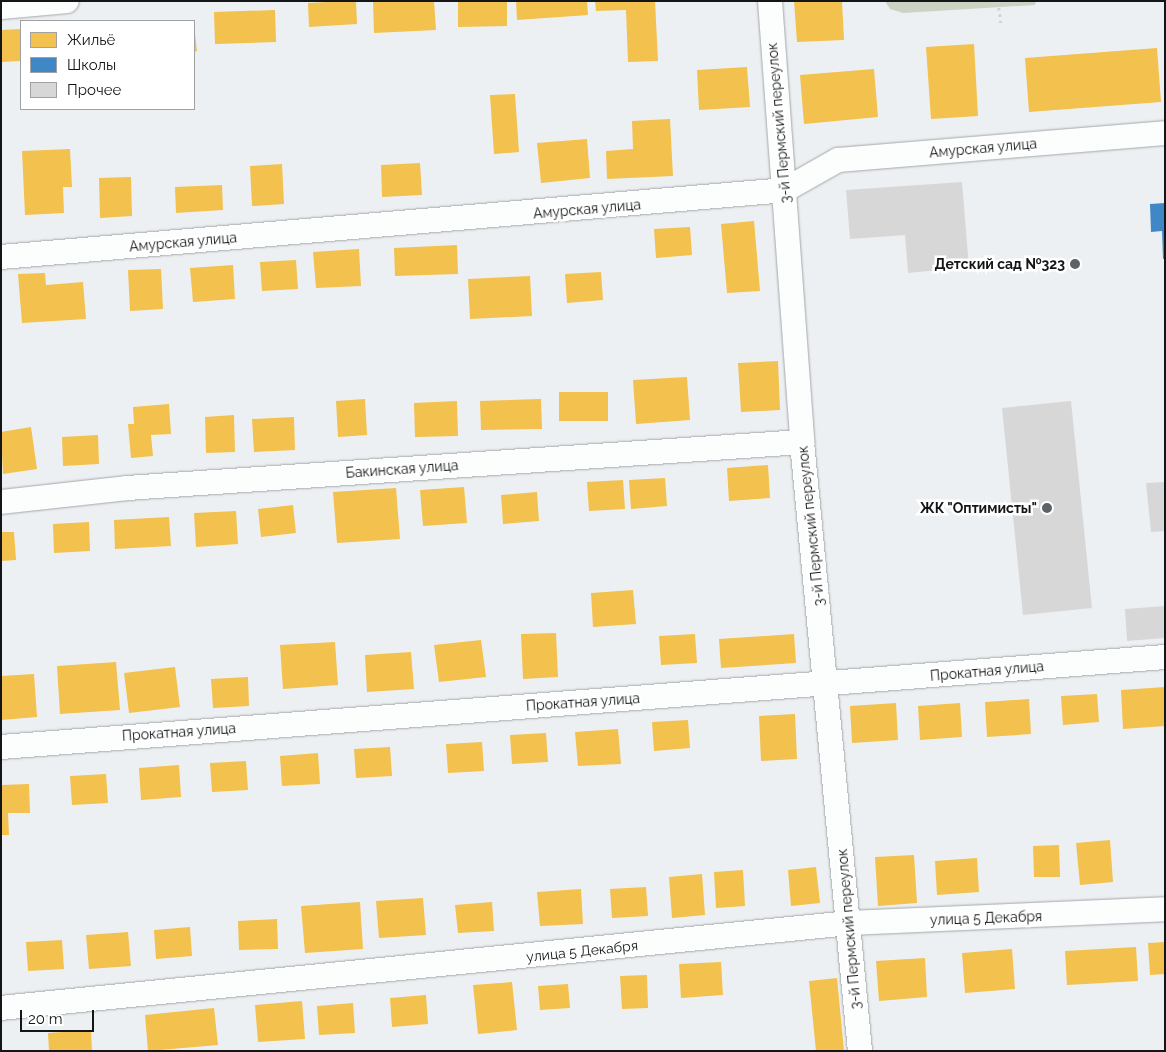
<!DOCTYPE html>
<meta charset="utf-8">
<style>
body{margin:0}
#map{position:relative;width:1166px;height:1052px;overflow:hidden;background:#edf0f3;font-family:Raleway,sans-serif}
div>[style]{position:absolute}
.forest>*{inset:0;background:#cdd3c3}
.homes>*{inset:0;background:#f2c14e}
.schools>*{inset:0;background:#3f88c5}
.building>*{inset:0;background:#d7d7d8}
.path>*{height:3px;margin-top:-1.5px;transform-origin:0;background:repeating-linear-gradient(90deg,#d1d2d4 0 2.5px,transparent 0 6.5px)}
.roads{filter:drop-shadow(0 0 1px #a4a7a9) drop-shadow(0 0 1px #a4a7a9)}
.minor>*{height:24px;margin:-12px;padding:0 12px;transform-origin:12px;border-radius:12px;background:#fcfdfd}
.dots>*{width:14px;height:14px;translate:-50% -50%;box-sizing:border-box;border:2px solid #fff;border-radius:50%}
span{translate:-50% -50%;white-space:nowrap;text-align:center;line-height:1.15;-webkit-text-stroke:5px #fff;paint-order:stroke}
.street-label{font-size:14px;color:#131517}
.poi-label{font-size:14px;color:#131517;font-weight:700}
.right{translate:-100% -50%;text-align:right}
.frame{position:absolute;inset:0;border:2px solid #131517;pointer-events:none}
.legend{position:absolute;left:20px;top:20px;width:175px;height:90px;box-sizing:border-box;background:#fff;border:1px solid #a1a1a2;margin:0;padding:6px 9px;list-style:none;font-size:15px;color:#131517}
.legend li{display:flex;align-items:center;gap:10px;height:25px}
.legend b{width:25px;border:1px solid #a1a1a2}
.scale{position:absolute;left:20px;top:1010px;width:74px;height:22px;box-sizing:border-box;border:2px solid #131517;border-top:0;padding-left:6px;font-size:15px;line-height:18px;white-space:nowrap;color:#131517;-webkit-text-stroke:4px #fff;paint-order:stroke}
</style>
<div id="map">
<div class="forest">
<i style="clip-path:polygon(885px 1px,1036px 1px,1035px 5px,903px 13px,890px 9px)"></i>
</div>
<div class="homes">
<i style="clip-path:polygon(347px 1px,356px 1px,357px 24px,309px 27px,308px 3px)"></i>
<i style="clip-path:polygon(373px 1px,434px 1px,436px 30px,374px 33px)"></i>
<i style="clip-path:polygon(458px 1px,507px 1px,507px 26px,458px 27px)"></i>
<i style="clip-path:polygon(516px 1px,587px 1px,588px 15px,517px 20px)"></i>
<i style="clip-path:polygon(595px 1px,655px 1px,658px 61px,628px 62px,626px 10px,596px 11px)"></i>
<i style="clip-path:polygon(794px 1px,842px 1px,844px 40px,797px 42px)"></i>
<i style="clip-path:polygon(275px 10px,276px 42px,215px 44px,214px 12px)"></i>
<i style="clip-path:polygon(194px 25px,197px 51px,194px 52px)"></i>
<i style="clip-path:polygon(21px 29px,21px 61px,1px 62px,1px 30px)"></i>
<i style="clip-path:polygon(974px 44px,978px 116px,931px 119px,926px 47px)"></i>
<i style="clip-path:polygon(1157px 48px,1161px 102px,1029px 112px,1025px 58px)"></i>
<i style="clip-path:polygon(747px 67px,750px 107px,699px 110px,697px 70px)"></i>
<i style="clip-path:polygon(874px 69px,878px 117px,804px 124px,800px 75px)"></i>
<i style="clip-path:polygon(515px 94px,519px 152px,494px 154px,490px 95px)"></i>
<i style="clip-path:polygon(670px 119px,673px 176px,607px 179px,606px 151px,633px 149px,632px 121px)"></i>
<i style="clip-path:polygon(587px 139px,590px 178px,541px 183px,537px 143px)"></i>
<i style="clip-path:polygon(70px 149px,72px 187px,63px 187px,64px 213px,25px 215px,22px 151px)"></i>
<i style="clip-path:polygon(420px 163px,422px 195px,382px 197px,381px 165px)"></i>
<i style="clip-path:polygon(282px 164px,284px 204px,252px 206px,250px 166px)"></i>
<i style="clip-path:polygon(131px 177px,132px 216px,100px 218px,99px 178px)"></i>
<i style="clip-path:polygon(222px 185px,223px 210px,176px 213px,175px 187px)"></i>
<i style="clip-path:polygon(754px 221px,760px 291px,727px 293px,721px 224px)"></i>
<i style="clip-path:polygon(690px 227px,692px 255px,656px 258px,654px 229px)"></i>
<i style="clip-path:polygon(457px 245px,458px 274px,395px 276px,394px 248px)"></i>
<i style="clip-path:polygon(359px 249px,361px 286px,316px 288px,313px 252px)"></i>
<i style="clip-path:polygon(296px 260px,298px 289px,262px 291px,260px 262px)"></i>
<i style="clip-path:polygon(233px 265px,235px 299px,193px 302px,190px 268px)"></i>
<i style="clip-path:polygon(161px 269px,163px 309px,130px 311px,128px 270px)"></i>
<i style="clip-path:polygon(601px 272px,603px 300px,567px 303px,565px 274px)"></i>
<i style="clip-path:polygon(45px 273px,46px 285px,83px 282px,86px 319px,22px 323px,18px 274px)"></i>
<i style="clip-path:polygon(530px 276px,532px 316px,470px 319px,468px 279px)"></i>
<i style="clip-path:polygon(778px 361px,780px 410px,741px 412px,738px 363px)"></i>
<i style="clip-path:polygon(687px 377px,690px 420px,636px 424px,633px 380px)"></i>
<i style="clip-path:polygon(559px 392px,608px 392px,608px 421px,559px 421px)"></i>
<i style="clip-path:polygon(365px 399px,367px 435px,338px 437px,336px 401px)"></i>
<i style="clip-path:polygon(541px 399px,542px 429px,481px 430px,480px 401px)"></i>
<i style="clip-path:polygon(457px 401px,458px 436px,415px 437px,414px 403px)"></i>
<i style="clip-path:polygon(169px 404px,171px 434px,151px 435px,153px 456px,131px 458px,128px 424px,134px 424px,133px 407px)"></i>
<i style="clip-path:polygon(234px 415px,235px 452px,206px 453px,205px 417px)"></i>
<i style="clip-path:polygon(294px 417px,295px 450px,254px 452px,252px 419px)"></i>
<i style="clip-path:polygon(31px 427px,37px 469px,3px 474px,1px 432px)"></i>
<i style="clip-path:polygon(98px 435px,99px 464px,63px 466px,62px 437px)"></i>
<i style="clip-path:polygon(768px 465px,770px 498px,729px 501px,727px 468px)"></i>
<i style="clip-path:polygon(665px 478px,667px 506px,631px 509px,629px 480px)"></i>
<i style="clip-path:polygon(623px 480px,625px 509px,589px 511px,587px 482px)"></i>
<i style="clip-path:polygon(464px 487px,467px 523px,423px 526px,420px 490px)"></i>
<i style="clip-path:polygon(396px 488px,400px 539px,337px 543px,333px 492px)"></i>
<i style="clip-path:polygon(537px 492px,539px 521px,503px 524px,501px 495px)"></i>
<i style="clip-path:polygon(293px 505px,296px 533px,261px 537px,258px 509px)"></i>
<i style="clip-path:polygon(236px 511px,238px 544px,196px 547px,194px 513px)"></i>
<i style="clip-path:polygon(169px 517px,171px 546px,115px 549px,114px 520px)"></i>
<i style="clip-path:polygon(89px 522px,90px 551px,54px 553px,53px 524px)"></i>
<i style="clip-path:polygon(1px 532px,14px 532px,16px 560px,1px 561px)"></i>
<i style="clip-path:polygon(633px 590px,636px 624px,593px 627px,591px 593px)"></i>
<i style="clip-path:polygon(556px 633px,558px 677px,523px 679px,521px 634px)"></i>
<i style="clip-path:polygon(695px 634px,697px 663px,661px 665px,659px 636px)"></i>
<i style="clip-path:polygon(794px 634px,796px 663px,721px 668px,719px 639px)"></i>
<i style="clip-path:polygon(481px 640px,486px 677px,439px 682px,434px 645px)"></i>
<i style="clip-path:polygon(335px 642px,338px 685px,283px 689px,280px 645px)"></i>
<i style="clip-path:polygon(411px 652px,414px 689px,367px 692px,365px 655px)"></i>
<i style="clip-path:polygon(116px 662px,120px 710px,60px 714px,57px 666px)"></i>
<i style="clip-path:polygon(175px 667px,180px 707px,129px 713px,124px 673px)"></i>
<i style="clip-path:polygon(34px 674px,37px 717px,1px 720px,1px 676px)"></i>
<i style="clip-path:polygon(248px 677px,249px 706px,213px 708px,211px 679px)"></i>
<i style="clip-path:polygon(1165px 687px,1165px 726px,1123px 729px,1121px 690px)"></i>
<i style="clip-path:polygon(1097px 694px,1099px 722px,1063px 725px,1061px 696px)"></i>
<i style="clip-path:polygon(1029px 699px,1031px 734px,987px 737px,985px 702px)"></i>
<i style="clip-path:polygon(896px 703px,898px 740px,852px 743px,850px 706px)"></i>
<i style="clip-path:polygon(960px 703px,962px 737px,920px 740px,918px 706px)"></i>
<i style="clip-path:polygon(795px 714px,797px 759px,761px 761px,759px 716px)"></i>
<i style="clip-path:polygon(688px 720px,690px 748px,654px 751px,652px 722px)"></i>
<i style="clip-path:polygon(618px 729px,621px 764px,578px 766px,575px 732px)"></i>
<i style="clip-path:polygon(546px 733px,548px 762px,512px 764px,510px 735px)"></i>
<i style="clip-path:polygon(482px 742px,484px 771px,448px 773px,446px 744px)"></i>
<i style="clip-path:polygon(390px 747px,392px 776px,356px 778px,354px 749px)"></i>
<i style="clip-path:polygon(318px 753px,320px 784px,282px 786px,280px 756px)"></i>
<i style="clip-path:polygon(246px 761px,248px 790px,212px 792px,210px 763px)"></i>
<i style="clip-path:polygon(179px 765px,181px 797px,141px 800px,139px 768px)"></i>
<i style="clip-path:polygon(106px 774px,108px 803px,72px 805px,70px 776px)"></i>
<i style="clip-path:polygon(29px 784px,30px 813px,8px 813px,9px 835px,1px 835px,1px 785px)"></i>
<i style="clip-path:polygon(1110px 840px,1113px 882px,1080px 885px,1076px 843px)"></i>
<i style="clip-path:polygon(1059px 845px,1060px 877px,1034px 877px,1033px 846px)"></i>
<i style="clip-path:polygon(914px 855px,917px 903px,878px 906px,875px 857px)"></i>
<i style="clip-path:polygon(977px 858px,979px 892px,937px 895px,935px 861px)"></i>
<i style="clip-path:polygon(816px 867px,820px 903px,791px 906px,788px 870px)"></i>
<i style="clip-path:polygon(743px 870px,745px 906px,716px 908px,714px 872px)"></i>
<i style="clip-path:polygon(702px 874px,705px 915px,672px 918px,669px 877px)"></i>
<i style="clip-path:polygon(646px 887px,648px 916px,612px 918px,610px 889px)"></i>
<i style="clip-path:polygon(581px 889px,583px 924px,540px 926px,537px 892px)"></i>
<i style="clip-path:polygon(423px 898px,426px 935px,379px 938px,376px 901px)"></i>
<i style="clip-path:polygon(360px 902px,363px 949px,305px 953px,301px 906px)"></i>
<i style="clip-path:polygon(492px 902px,494px 931px,458px 933px,455px 905px)"></i>
<i style="clip-path:polygon(277px 919px,278px 949px,239px 950px,238px 921px)"></i>
<i style="clip-path:polygon(190px 927px,192px 956px,156px 959px,154px 930px)"></i>
<i style="clip-path:polygon(128px 932px,131px 966px,89px 969px,86px 935px)"></i>
<i style="clip-path:polygon(62px 940px,64px 969px,28px 971px,26px 942px)"></i>
<i style="clip-path:polygon(1165px 942px,1165px 974px,1150px 975px,1148px 943px)"></i>
<i style="clip-path:polygon(1136px 947px,1138px 981px,1067px 985px,1065px 951px)"></i>
<i style="clip-path:polygon(1012px 949px,1015px 989px,965px 993px,962px 953px)"></i>
<i style="clip-path:polygon(925px 958px,927px 997px,879px 1001px,876px 961px)"></i>
<i style="clip-path:polygon(721px 962px,723px 995px,681px 998px,679px 964px)"></i>
<i style="clip-path:polygon(647px 975px,648px 1008px,622px 1009px,620px 976px)"></i>
<i style="clip-path:polygon(837px 978px,844px 1051px,816px 1051px,809px 981px)"></i>
<i style="clip-path:polygon(512px 982px,517px 1030px,478px 1034px,473px 985px)"></i>
<i style="clip-path:polygon(568px 984px,570px 1008px,540px 1010px,538px 986px)"></i>
<i style="clip-path:polygon(426px 995px,428px 1024px,392px 1027px,390px 998px)"></i>
<i style="clip-path:polygon(302px 1001px,305px 1039px,258px 1042px,255px 1005px)"></i>
<i style="clip-path:polygon(353px 1003px,355px 1033px,319px 1035px,317px 1006px)"></i>
<i style="clip-path:polygon(214px 1008px,218px 1045px,148px 1051px,145px 1015px)"></i>
<i style="clip-path:polygon(91px 1030px,92px 1051px,49px 1051px,48px 1033px)"></i>
</div>
<div class="schools">
<i style="clip-path:polygon(1165px 203px,1165px 259px,1163px 259px,1162px 231px,1151px 232px,1150px 204px)"></i>
</div>
<div class="building">
<i style="clip-path:polygon(962px 182px,969px 267px,908px 273px,905px 235px,850px 239px,846px 190px)"></i>
<i style="clip-path:polygon(1071px 401px,1092px 608px,1023px 615px,1002px 408px)"></i>
<i style="clip-path:polygon(1165px 482px,1165px 531px,1151px 532px,1146px 483px)"></i>
<i style="clip-path:polygon(1165px 606px,1165px 638px,1127px 641px,1125px 609px)"></i>
</div>
<div class="path">
<i style="left:998px;top:1px;width:23px;rotate:83deg"></i>
</div>
<div class="roads">
<div class="minor">
<i style="left:770px;top:1px;width:442px;rotate:85.8deg"></i>
<i style="left:802px;top:442px;width:612px;rotate:84.56deg"></i>
<i style="left:1px;top:7px;width:66px;rotate:-5.2deg"></i>
<i style="left:1px;top:257px;width:787px;rotate:-4.88deg"></i>
<i style="left:785px;top:190px;width:61px;rotate:-29.5deg"></i>
<i style="left:838px;top:160px;width:328px;rotate:-4.7deg"></i>
<i style="left:1px;top:502px;width:127px;rotate:-6.3deg"></i>
<i style="left:127px;top:488px;width:677px;rotate:-3.9deg"></i>
<i style="left:1px;top:747px;width:1167px;rotate:-4.42deg"></i>
<i style="left:1px;top:1008px;width:852px;rotate:-5.72deg"></i>
<i style="left:849px;top:923px;width:316px;rotate:-2.5deg"></i>
</div>
</div>
<div class="dots">
<i style="left:1075px;top:264px;background:#5f6264"></i>
<i style="left:1047px;top:508px;background:#5f6264"></i>
</div>
<div class="street-label">
<span style="left:779px;top:123px;rotate:-95deg">3-й Пермский переулок</span>
<span style="left:983px;top:148px;rotate:-5deg">Амурская улица</span>
<span style="left:587px;top:209px;rotate:-5deg">Амурская улица</span>
<span style="left:183px;top:242px;rotate:-5deg">Амурская улица</span>
<span style="left:402px;top:469px;rotate:-4deg">Бакинская улица</span>
<span style="left:811px;top:526px;rotate:-96deg">3-й Пермский переулок</span>
<span style="left:987px;top:671px;rotate:-5deg">Прокатная улица</span>
<span style="left:583px;top:702px;rotate:-4deg">Прокатная улица</span>
<span style="left:179px;top:732px;rotate:-4deg">Прокатная улица</span>
<span style="left:986px;top:918px;rotate:-2deg">улица 5 Декабря</span>
<span style="left:849px;top:929px;rotate:-95deg">3-й Пермский переулок</span>
<span style="left:582px;top:951px;rotate:-6deg">улица 5 Декабря</span>
</div>
<div class="poi-label">
<span class="right" style="left:1065px;top:264px">Детский сад №323</span>
<span class="right" style="left:1037px;top:508px">ЖК "Оптимисты"</span>
</div>
<div class="frame"></div>
<ul class="legend">
<li><b style="height:14px;background:#f2c14e"></b>Жильё</li>
<li><b style="height:14px;background:#3f88c5"></b>Школы</li>
<li><b style="height:14px;background:#d7d7d8"></b>Прочее</li>
</ul>
<div class="scale">20 m</div>
</div>
